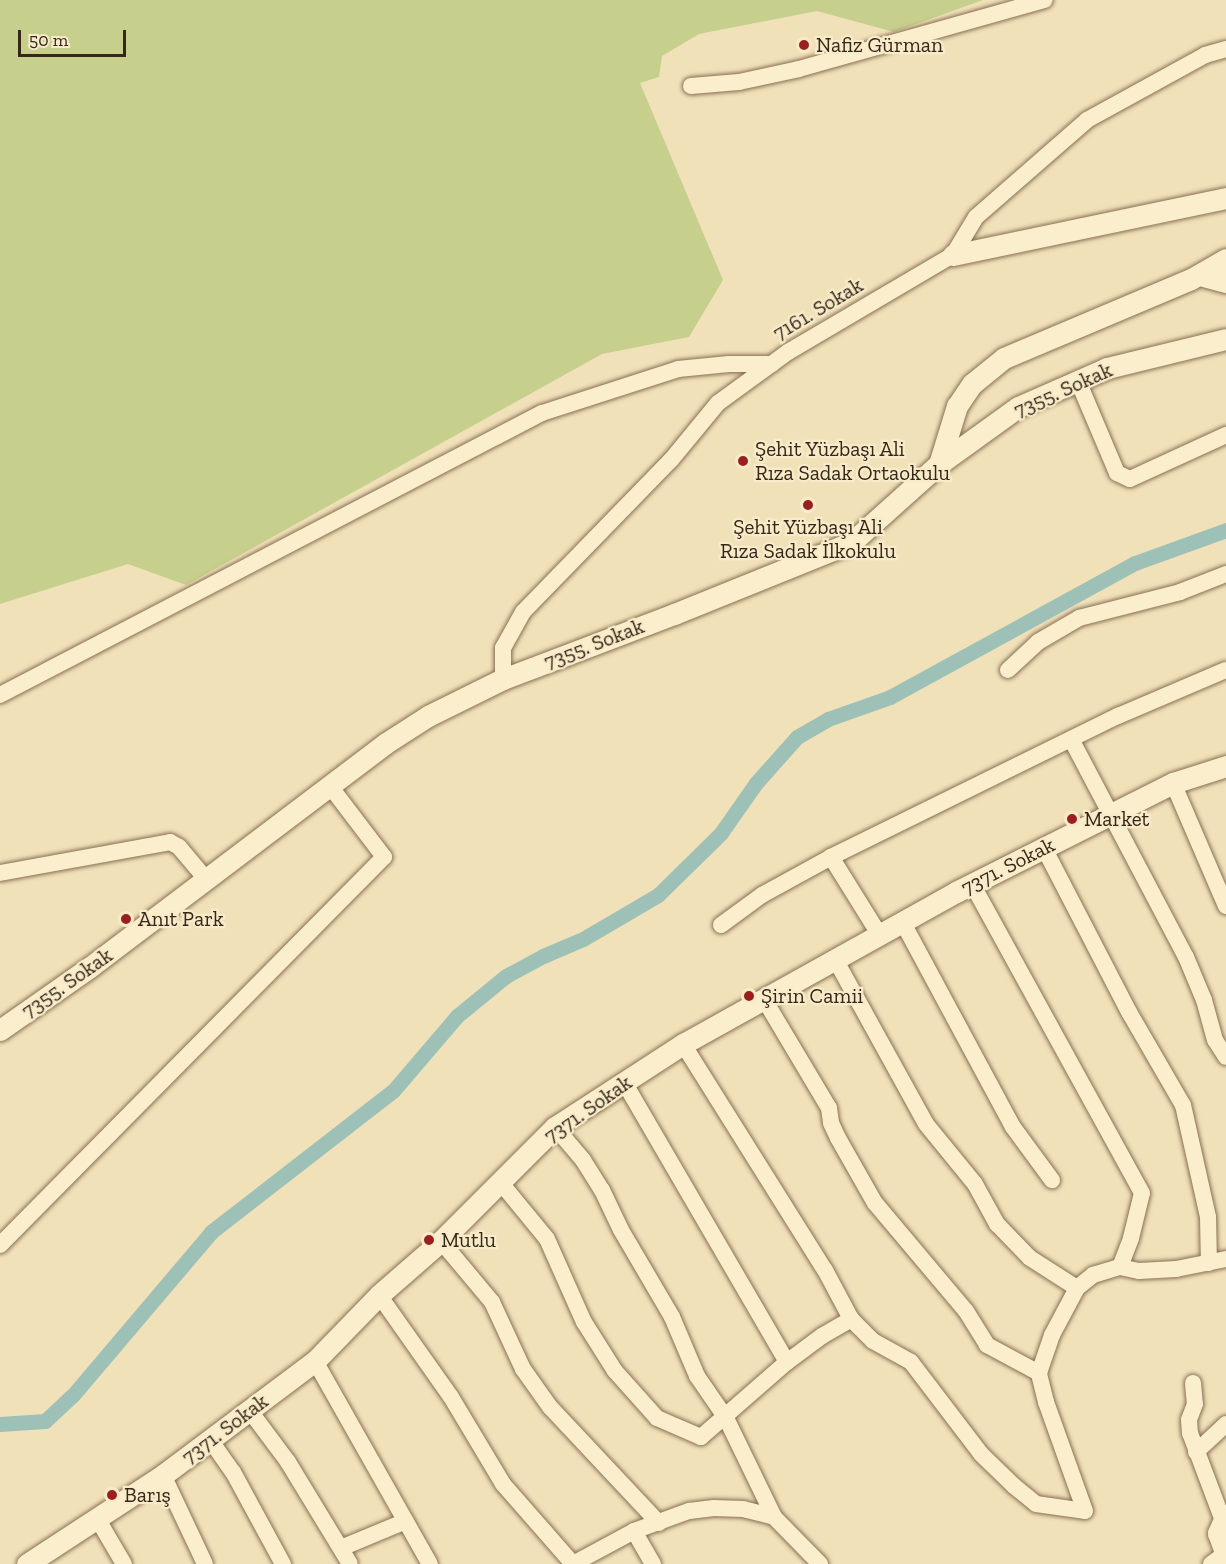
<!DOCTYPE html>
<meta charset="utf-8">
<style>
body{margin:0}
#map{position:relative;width:1226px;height:1564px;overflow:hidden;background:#f1e1b9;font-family:"Zilla Slab",serif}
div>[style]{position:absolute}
.green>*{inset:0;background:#c7cf8d}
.canal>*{height:15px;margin:-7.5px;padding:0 7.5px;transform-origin:7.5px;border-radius:7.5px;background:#9ec1b7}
.roads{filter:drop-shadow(0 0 2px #887053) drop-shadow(0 0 2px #887053)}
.minor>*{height:16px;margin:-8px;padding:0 8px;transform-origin:8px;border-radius:8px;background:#fbeecc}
.tertiary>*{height:21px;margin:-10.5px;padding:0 10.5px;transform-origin:10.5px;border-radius:10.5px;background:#fbeecc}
.dots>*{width:16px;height:16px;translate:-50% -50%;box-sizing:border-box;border:3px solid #f8ebc9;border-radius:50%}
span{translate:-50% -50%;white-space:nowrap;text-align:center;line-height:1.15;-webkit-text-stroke:4.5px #f8ebc9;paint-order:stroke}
.poi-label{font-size:21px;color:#362719}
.left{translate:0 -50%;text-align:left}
.street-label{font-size:21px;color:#362719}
.scale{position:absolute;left:18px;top:30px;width:108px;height:27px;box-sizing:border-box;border:3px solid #362719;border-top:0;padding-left:8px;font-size:18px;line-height:21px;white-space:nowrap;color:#362719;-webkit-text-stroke:4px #f8ebc9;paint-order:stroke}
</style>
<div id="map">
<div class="green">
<i style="clip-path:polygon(0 0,983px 0,894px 32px,817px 11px,699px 34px,662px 56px,659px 77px,640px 83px,723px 280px,689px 337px,602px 354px,186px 585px,128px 564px,0 604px)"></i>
</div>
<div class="canal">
<i style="left:0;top:1424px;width:45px;rotate:-3.8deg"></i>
<i style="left:45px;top:1421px;width:38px;rotate:-43deg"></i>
<i style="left:73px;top:1395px;width:214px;rotate:-49.7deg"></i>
<i style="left:211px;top:1232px;width:230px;rotate:-37.8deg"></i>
<i style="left:393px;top:1091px;width:99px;rotate:-49.5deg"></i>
<i style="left:457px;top:1016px;width:63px;rotate:-39.2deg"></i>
<i style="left:506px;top:976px;width:42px;rotate:-28.4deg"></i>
<i style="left:543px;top:956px;width:43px;rotate:-23deg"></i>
<i style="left:583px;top:939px;width:87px;rotate:-30.4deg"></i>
<i style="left:658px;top:895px;width:88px;rotate:-44.5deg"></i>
<i style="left:721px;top:833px;width:61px;rotate:-55deg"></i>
<i style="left:756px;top:783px;width:62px;rotate:-48.3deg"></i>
<i style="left:797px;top:737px;width:36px;rotate:-30deg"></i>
<i style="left:828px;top:719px;width:66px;rotate:-19.5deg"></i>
<i style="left:890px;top:697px;width:279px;rotate:-28.7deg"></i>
<i style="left:1135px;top:563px;width:97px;rotate:-19.9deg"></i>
</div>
<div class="roads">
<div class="minor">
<i style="left:691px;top:86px;width:48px;rotate:-4.8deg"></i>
<i style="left:739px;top:82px;width:61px;rotate:-12.2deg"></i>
<i style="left:799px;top:69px;width:255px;rotate:-15.7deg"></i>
<i style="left:1078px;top:381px;width:100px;rotate:67deg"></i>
<i style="left:1117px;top:473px;width:14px;rotate:25deg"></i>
<i style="left:1130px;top:479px;width:106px;rotate:-24.6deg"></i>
<i style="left:1008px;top:670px;width:41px;rotate:-43deg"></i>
<i style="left:1038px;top:642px;width:48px;rotate:-30.3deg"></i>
<i style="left:1079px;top:618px;width:104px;rotate:-14.4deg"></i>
<i style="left:1180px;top:592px;width:49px;rotate:-21.4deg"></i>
<i style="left:503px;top:679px;width:31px;rotate:-90deg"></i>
<i style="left:503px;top:648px;width:41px;rotate:-60.9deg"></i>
<i style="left:523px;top:612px;width:212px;rotate:-45.8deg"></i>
<i style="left:671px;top:460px;width:74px;rotate:-50.5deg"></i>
<i style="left:718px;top:403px;width:87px;rotate:-36.1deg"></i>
<i style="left:788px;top:352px;width:191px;rotate:-30.5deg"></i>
<i style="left:953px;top:255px;width:44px;rotate:-58.8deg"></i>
<i style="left:976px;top:217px;width:147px;rotate:-41.1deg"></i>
<i style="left:1087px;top:120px;width:135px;rotate:-28.8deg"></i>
<i style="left:1205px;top:55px;width:22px;rotate:-16deg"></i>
<i style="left:0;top:695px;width:611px;rotate:-27.49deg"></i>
<i style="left:542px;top:413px;width:143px;rotate:-17.9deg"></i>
<i style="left:678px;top:369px;width:51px;rotate:-5.6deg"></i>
<i style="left:729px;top:364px;width:43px"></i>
<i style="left:1071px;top:739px;width:246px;rotate:62.2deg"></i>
<i style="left:1186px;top:957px;width:47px;rotate:67.3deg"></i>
<i style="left:1204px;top:1000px;width:41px;rotate:74.6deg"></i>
<i style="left:1215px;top:1040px;width:20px;rotate:57deg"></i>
<i style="left:1173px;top:783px;width:134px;rotate:66.7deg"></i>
<i style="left:1044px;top:848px;width:185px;rotate:62.6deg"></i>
<i style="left:1129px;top:1012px;width:108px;rotate:59.9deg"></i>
<i style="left:1183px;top:1105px;width:115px;rotate:77.4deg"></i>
<i style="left:1208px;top:1217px;width:46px;rotate:88.8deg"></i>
<i style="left:0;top:873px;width:173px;rotate:-10.3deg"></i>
<i style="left:170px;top:842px;width:10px;rotate:29deg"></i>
<i style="left:179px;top:847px;width:42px;rotate:49.8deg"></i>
<i style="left:902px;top:921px;width:234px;rotate:61.7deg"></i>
<i style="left:1013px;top:1127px;width:66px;rotate:53.7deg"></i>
<i style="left:721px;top:925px;width:51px;rotate:-36.2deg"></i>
<i style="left:762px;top:895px;width:79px;rotate:-28.8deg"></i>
<i style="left:879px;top:934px;width:91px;rotate:-121.9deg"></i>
<i style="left:831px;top:857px;width:320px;rotate:-26.2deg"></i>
<i style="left:1118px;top:716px;width:117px;rotate:-23.1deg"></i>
<i style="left:835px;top:959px;width:188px;rotate:61.1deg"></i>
<i style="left:926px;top:1124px;width:77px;rotate:50.8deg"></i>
<i style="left:975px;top:1184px;width:46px;rotate:61.2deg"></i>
<i style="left:997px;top:1224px;width:47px;rotate:45.9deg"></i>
<i style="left:1030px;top:1258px;width:56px;rotate:32.6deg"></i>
<i style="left:764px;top:999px;width:127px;rotate:59.2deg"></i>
<i style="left:829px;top:1108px;width:15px;rotate:82deg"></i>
<i style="left:831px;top:1123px;width:17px;rotate:65deg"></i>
<i style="left:838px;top:1138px;width:75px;rotate:60.4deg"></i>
<i style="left:875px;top:1203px;width:141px;rotate:49.9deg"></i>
<i style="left:966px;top:1311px;width:40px;rotate:58deg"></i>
<i style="left:987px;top:1345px;width:59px;rotate:28.3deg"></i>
<i style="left:683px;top:1044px;width:267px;rotate:57.9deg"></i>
<i style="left:825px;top:1270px;width:55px;rotate:62deg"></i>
<i style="left:851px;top:1319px;width:31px;rotate:45deg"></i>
<i style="left:873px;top:1341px;width:43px;rotate:28.9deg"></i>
<i style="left:911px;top:1362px;width:116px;rotate:52.7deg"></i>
<i style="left:981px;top:1454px;width:46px;rotate:44.1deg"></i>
<i style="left:1014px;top:1486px;width:28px;rotate:39deg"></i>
<i style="left:1036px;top:1504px;width:49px;rotate:8.1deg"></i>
<i style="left:1085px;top:1511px;width:116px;rotate:-109.7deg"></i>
<i style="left:1046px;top:1402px;width:30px;rotate:-104deg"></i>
<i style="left:1039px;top:1373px;width:40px;rotate:-71.1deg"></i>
<i style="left:1052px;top:1335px;width:53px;rotate:-62deg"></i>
<i style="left:1077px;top:1288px;width:21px;rotate:-39deg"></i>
<i style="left:1093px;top:1275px;width:28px;rotate:-17deg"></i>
<i style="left:1120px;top:1267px;width:31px;rotate:-69deg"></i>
<i style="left:1131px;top:1238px;width:46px;rotate:-76.3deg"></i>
<i style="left:1142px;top:1193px;width:353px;rotate:-118.8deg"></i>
<i style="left:624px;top:1082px;width:324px;rotate:59.8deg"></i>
<i style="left:555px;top:1127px;width:43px;rotate:49.7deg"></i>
<i style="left:583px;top:1160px;width:36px;rotate:58deg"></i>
<i style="left:602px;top:1190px;width:44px;rotate:64.6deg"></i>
<i style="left:621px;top:1230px;width:101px;rotate:59.6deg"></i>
<i style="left:672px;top:1317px;width:64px;rotate:67deg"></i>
<i style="left:697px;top:1376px;width:51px;rotate:55.4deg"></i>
<i style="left:726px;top:1418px;width:110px;rotate:64.1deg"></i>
<i style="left:774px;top:1517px;width:66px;rotate:45.6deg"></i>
<i style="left:501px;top:1183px;width:72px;rotate:50.6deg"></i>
<i style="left:547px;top:1239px;width:91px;rotate:66deg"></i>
<i style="left:584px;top:1322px;width:58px;rotate:57.7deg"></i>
<i style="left:615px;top:1371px;width:63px;rotate:48.2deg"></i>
<i style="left:657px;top:1418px;width:48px;rotate:23.4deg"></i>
<i style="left:701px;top:1437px;width:114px;rotate:-41.1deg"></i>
<i style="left:787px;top:1362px;width:44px;rotate:-36.6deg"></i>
<i style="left:822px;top:1336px;width:34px;rotate:-30deg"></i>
<i style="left:441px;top:1241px;width:80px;rotate:50.1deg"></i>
<i style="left:492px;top:1302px;width:74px;rotate:65.2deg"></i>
<i style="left:523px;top:1369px;width:47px;rotate:54.6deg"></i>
<i style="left:550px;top:1407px;width:159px;rotate:46.8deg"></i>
<i style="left:0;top:1245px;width:546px;rotate:-45.3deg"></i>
<i style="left:384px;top:857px;width:89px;rotate:-127.3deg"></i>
<i style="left:1120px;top:1267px;width:19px;rotate:12deg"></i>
<i style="left:1139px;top:1271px;width:37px;rotate:-3deg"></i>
<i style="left:1176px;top:1269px;width:51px;rotate:-11.3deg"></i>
<i style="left:379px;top:1295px;width:125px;rotate:54.8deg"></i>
<i style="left:451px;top:1397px;width:101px;rotate:59.1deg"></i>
<i style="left:503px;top:1484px;width:106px;rotate:48.8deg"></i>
<i style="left:315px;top:1361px;width:233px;rotate:60.5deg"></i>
<i style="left:1193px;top:1383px;width:21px;rotate:85deg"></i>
<i style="left:1195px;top:1404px;width:17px;rotate:111deg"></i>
<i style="left:1189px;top:1420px;width:13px;rotate:86deg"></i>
<i style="left:1190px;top:1433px;width:91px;rotate:69.4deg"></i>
<i style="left:250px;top:1411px;width:64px;rotate:53.3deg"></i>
<i style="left:288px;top:1462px;width:119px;rotate:58.7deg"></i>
<i style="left:211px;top:1441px;width:38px;rotate:55deg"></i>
<i style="left:233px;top:1472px;width:105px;rotate:61.5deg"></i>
<i style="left:1196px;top:1452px;width:41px;rotate:-43deg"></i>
<i style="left:163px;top:1475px;width:98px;rotate:64.7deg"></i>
<i style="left:97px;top:1518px;width:53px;rotate:59.6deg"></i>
<i style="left:634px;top:1531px;width:38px;rotate:60deg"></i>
<i style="left:341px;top:1548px;width:70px;rotate:-22.6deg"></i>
<i style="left:573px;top:1564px;width:69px;rotate:-28.4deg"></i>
<i style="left:634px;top:1531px;width:59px;rotate:-20deg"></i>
<i style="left:689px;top:1511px;width:25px;rotate:-7deg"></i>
<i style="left:714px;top:1508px;width:29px;rotate:2deg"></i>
<i style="left:743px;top:1509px;width:32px;rotate:14deg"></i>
<i style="left:1211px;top:1564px;width:17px;rotate:-36deg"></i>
</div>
<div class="tertiary">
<i style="left:953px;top:255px;width:279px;rotate:-11.8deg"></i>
<i style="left:1200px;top:275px;width:27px;rotate:15deg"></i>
<i style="left:939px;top:464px;width:61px;rotate:-72.8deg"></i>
<i style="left:957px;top:406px;width:27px;rotate:-56deg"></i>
<i style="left:972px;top:384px;width:41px;rotate:-39.1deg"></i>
<i style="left:1004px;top:358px;width:203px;rotate:-22.9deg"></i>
<i style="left:1191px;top:279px;width:40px;rotate:-29.7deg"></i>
<i style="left:0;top:1030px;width:110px;rotate:-35deg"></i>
<i style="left:90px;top:967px;width:371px;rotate:-37.1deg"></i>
<i style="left:386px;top:743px;width:50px;rotate:-32.7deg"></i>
<i style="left:428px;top:716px;width:84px;rotate:-26.3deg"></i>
<i style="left:503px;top:679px;width:183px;rotate:-20.8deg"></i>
<i style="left:674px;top:614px;width:192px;rotate:-22deg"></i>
<i style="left:852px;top:542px;width:117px;rotate:-41.9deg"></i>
<i style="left:939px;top:464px;width:97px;rotate:-35.8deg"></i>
<i style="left:1018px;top:407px;width:97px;rotate:-23.7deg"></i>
<i style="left:1107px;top:368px;width:122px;rotate:-13.7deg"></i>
<i style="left:1226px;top:1515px;width:20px;rotate:114deg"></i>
<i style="left:1218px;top:1533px;width:23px;rotate:70deg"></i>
<i style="left:27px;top:1564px;width:163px;rotate:-33.2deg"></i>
<i style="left:163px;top:1475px;width:190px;rotate:-36.9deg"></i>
<i style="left:315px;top:1361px;width:92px;rotate:-45.9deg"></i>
<i style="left:379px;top:1295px;width:82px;rotate:-41.1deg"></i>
<i style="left:441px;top:1241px;width:161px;rotate:-45deg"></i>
<i style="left:555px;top:1127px;width:153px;rotate:-33deg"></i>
<i style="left:683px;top:1044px;width:312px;rotate:-29.1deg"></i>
<i style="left:956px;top:892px;width:243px;rotate:-26.7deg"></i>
<i style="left:1173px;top:783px;width:56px;rotate:-17.8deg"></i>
</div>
</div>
<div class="dots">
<i style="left:804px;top:45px;background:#9b1f1f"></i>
<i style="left:743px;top:461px;background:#9b1f1f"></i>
<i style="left:808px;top:505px;background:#9b1f1f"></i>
<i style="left:1072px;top:819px;background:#9b1f1f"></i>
<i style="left:126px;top:919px;background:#9b1f1f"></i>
<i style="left:749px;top:996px;background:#9b1f1f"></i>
<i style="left:429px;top:1240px;background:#9b1f1f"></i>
<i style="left:112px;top:1495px;background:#9b1f1f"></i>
</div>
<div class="poi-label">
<span class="left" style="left:816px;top:45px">Nafiz Gürman</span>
<span class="left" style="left:755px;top:461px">Şehit Yüzbaşı Ali<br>Rıza Sadak Ortaokulu</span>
<span style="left:808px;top:539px">Şehit Yüzbaşı Ali<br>Rıza Sadak İlkokulu</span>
<span class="left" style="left:1084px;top:819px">Market</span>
<span class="left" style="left:138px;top:919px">Anıt Park</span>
<span class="left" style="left:761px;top:996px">Şirin Camii</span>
<span class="left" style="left:441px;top:1240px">Mutlu</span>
<span class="left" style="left:124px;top:1495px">Barış</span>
</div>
<div class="street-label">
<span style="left:818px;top:309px;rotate:-31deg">7161. Sokak</span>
<span style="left:1063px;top:390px;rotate:-24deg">7355. Sokak</span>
<span style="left:594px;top:644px;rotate:-21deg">7355. Sokak</span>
<span style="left:1008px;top:866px;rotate:-27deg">7371. Sokak</span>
<span style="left:67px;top:983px;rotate:-35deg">7355. Sokak</span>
<span style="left:588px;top:1109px;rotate:-35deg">7371. Sokak</span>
<span style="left:225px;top:1429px;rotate:-37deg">7371. Sokak</span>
</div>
<div class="scale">50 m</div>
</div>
